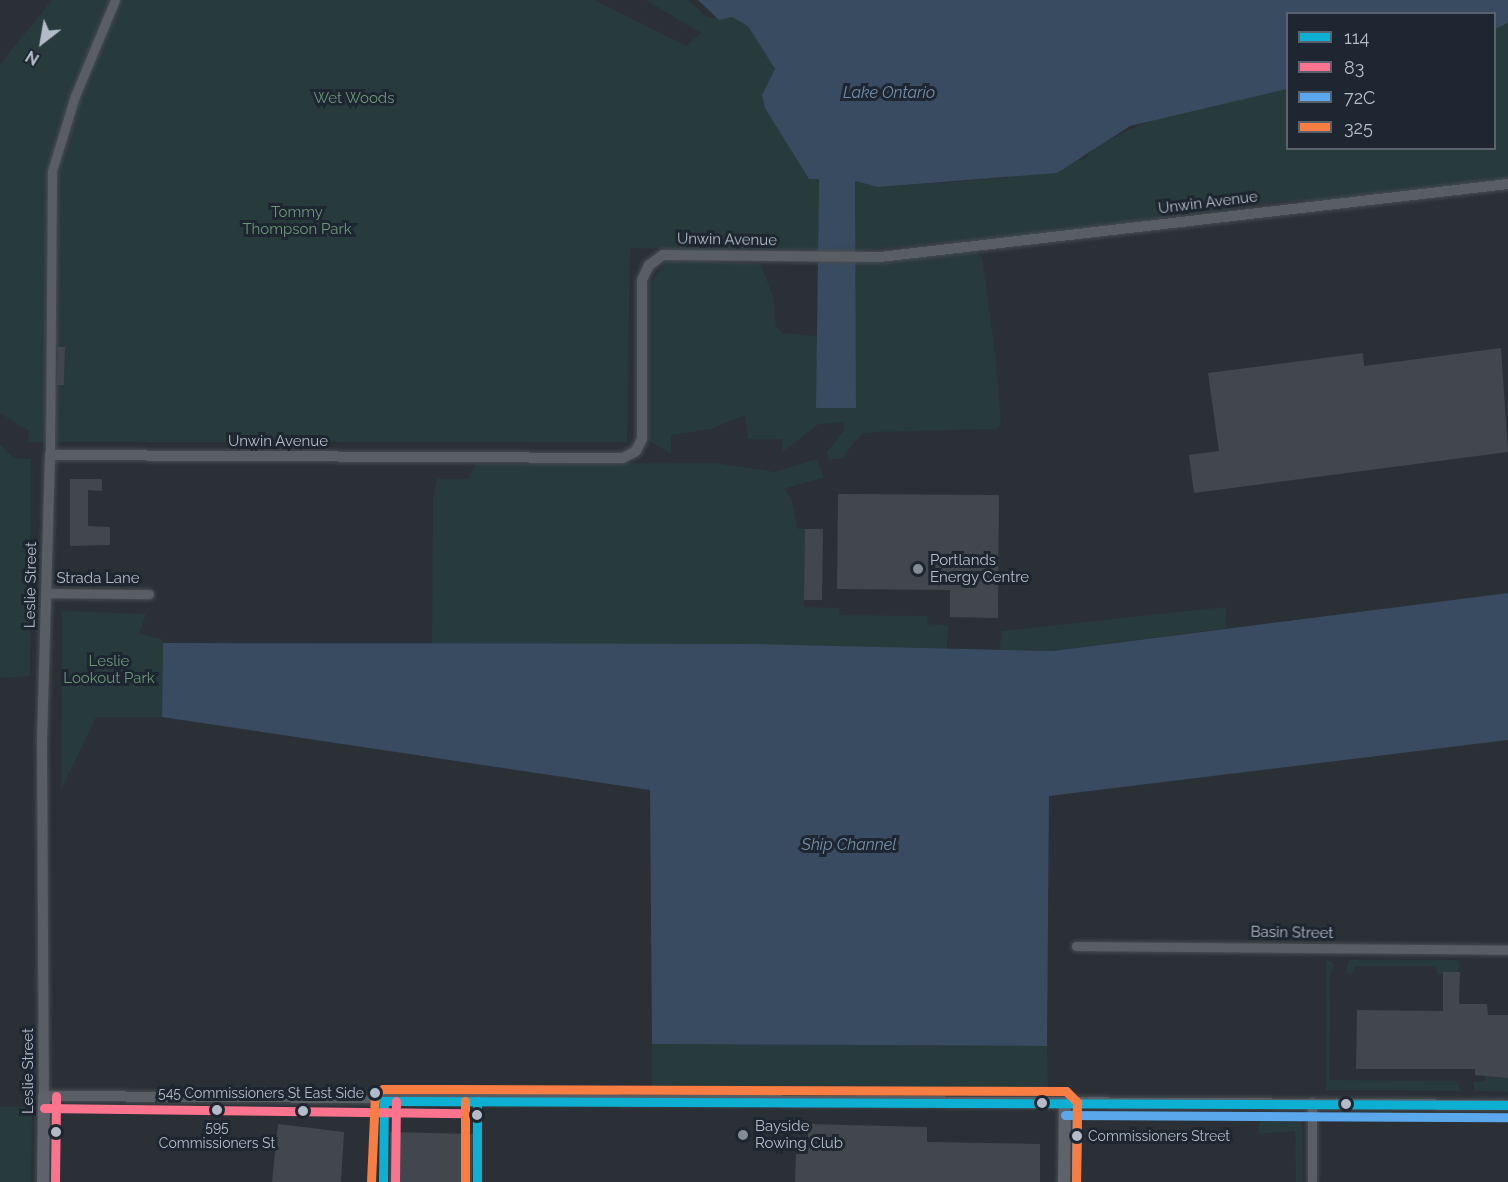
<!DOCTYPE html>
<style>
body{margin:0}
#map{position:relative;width:1508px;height:1182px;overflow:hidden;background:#2a3036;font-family:Raleway,sans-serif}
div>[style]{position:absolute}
.green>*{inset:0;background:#273a3c}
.water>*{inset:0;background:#384b61}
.building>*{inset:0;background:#42474d}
.roads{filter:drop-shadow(0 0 2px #484c51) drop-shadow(0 0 2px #484c51)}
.minor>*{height:9px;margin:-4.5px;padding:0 4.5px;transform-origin:4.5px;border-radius:4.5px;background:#595e65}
.tertiary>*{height:10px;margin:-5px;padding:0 5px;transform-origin:5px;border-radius:5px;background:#595e65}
.secondary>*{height:12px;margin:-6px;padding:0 6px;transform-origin:6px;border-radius:6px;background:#5e626a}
.bus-1>*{height:9px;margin:-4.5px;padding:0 4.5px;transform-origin:4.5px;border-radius:4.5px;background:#0dafd3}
.bus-2>*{height:9px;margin:-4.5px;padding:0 4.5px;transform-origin:4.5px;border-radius:4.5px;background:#fc738d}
.bus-3>*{height:9px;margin:-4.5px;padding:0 4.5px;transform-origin:4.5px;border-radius:4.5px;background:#5aa8eb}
.bus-4>*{height:9px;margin:-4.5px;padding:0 4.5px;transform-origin:4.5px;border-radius:4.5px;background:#f77d43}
.dots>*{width:16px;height:16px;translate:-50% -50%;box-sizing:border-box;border:3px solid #1d2631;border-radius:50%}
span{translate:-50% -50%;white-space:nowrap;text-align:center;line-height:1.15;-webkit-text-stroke:6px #1d2631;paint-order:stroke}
.bus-label{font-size:14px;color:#b3bcc8}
.right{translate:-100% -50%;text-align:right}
.left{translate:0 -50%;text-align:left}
.park-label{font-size:15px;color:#6b9873}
.street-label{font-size:15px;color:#b3bcc8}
.poi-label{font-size:15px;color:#b3bcc8}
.water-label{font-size:16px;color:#748eaa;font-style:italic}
.legend{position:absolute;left:1286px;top:12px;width:210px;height:138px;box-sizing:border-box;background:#1d2631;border:2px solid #59626d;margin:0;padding:8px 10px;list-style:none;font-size:18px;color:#b3bcc8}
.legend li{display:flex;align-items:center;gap:12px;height:30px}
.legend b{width:30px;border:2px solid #59626d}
.north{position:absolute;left:12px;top:12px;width:60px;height:60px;-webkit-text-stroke:4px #1d2631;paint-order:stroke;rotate:211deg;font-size:16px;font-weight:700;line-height:24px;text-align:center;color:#b3bcc8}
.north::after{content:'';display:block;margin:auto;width:21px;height:27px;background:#b3bcc8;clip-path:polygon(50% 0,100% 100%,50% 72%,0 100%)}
</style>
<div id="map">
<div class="green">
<i style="clip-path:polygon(52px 0,594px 0,686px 46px,701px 33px,646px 0,688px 0,708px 18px,732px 17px,748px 25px,775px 69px,771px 84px,763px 91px,819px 178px,818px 253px,630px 248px,627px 442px,28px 442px,29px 431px,0 413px,0 64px)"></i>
<i style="clip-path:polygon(1508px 23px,1508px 179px,1333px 200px,1277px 202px,1073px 231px,854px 251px,855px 181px,879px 187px,1005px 178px,1084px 159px,1100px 144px,1156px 118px,1287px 89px,1288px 148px,1494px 148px,1495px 29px)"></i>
<i style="clip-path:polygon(976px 251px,982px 258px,996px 360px,1001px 423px,997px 429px,874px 432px,862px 434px,842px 458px,829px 460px,827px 452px,844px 430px,844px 422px,819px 424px,782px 452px,782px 439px,748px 439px,745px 415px,711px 429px,671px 435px,671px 454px,648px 440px,648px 286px,667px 260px,761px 264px,773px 297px,776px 327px,782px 333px,818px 336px,816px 408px,856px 408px,853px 261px)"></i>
<i style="clip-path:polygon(0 444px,13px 458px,31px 459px,30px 676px,0 678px)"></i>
<i style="clip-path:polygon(816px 459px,824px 477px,784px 489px,791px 498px,798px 529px,805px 529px,804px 607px,839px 608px,839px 615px,928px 616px,927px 624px,948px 625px,947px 649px,432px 644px,433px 498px,437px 479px,468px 479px,476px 464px,715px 463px,775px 472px)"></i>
<i style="clip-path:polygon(1225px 607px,1227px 628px,1053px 651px,1000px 650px,1001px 631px)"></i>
<i style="clip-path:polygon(62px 611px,146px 614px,139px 634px,162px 639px,163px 643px,162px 717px,96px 717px,61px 790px)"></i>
<i style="clip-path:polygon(1326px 959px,1335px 965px,1330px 975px,1329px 1080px,1456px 1081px,1461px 1091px,1326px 1090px)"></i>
<i style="clip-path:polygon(1349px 960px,1457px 960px,1460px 965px,1457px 972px,1438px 975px,1435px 966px,1355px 966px,1352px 974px,1345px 973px)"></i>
<i style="clip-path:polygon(652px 1044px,1047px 1046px,1048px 1089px,652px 1088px)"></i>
<i style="clip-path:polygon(1485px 1075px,1508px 1078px,1508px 1092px,1475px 1091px,1473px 1082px,1485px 1081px)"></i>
<i style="clip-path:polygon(0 1107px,24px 1107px,32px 1117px,31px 1182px,0 1182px)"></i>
<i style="clip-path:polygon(1261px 1118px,1302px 1118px,1303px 1182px,1296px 1182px,1295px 1131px,1257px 1134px)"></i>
</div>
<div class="water">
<i style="clip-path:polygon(698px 0,1508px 0,1508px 23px,1495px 29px,1494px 14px,1288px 14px,1287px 89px,1130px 126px,1057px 173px,878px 187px,855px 181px,856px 408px,816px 408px,819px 179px,809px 179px,765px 108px,762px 95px,775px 69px,748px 26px,732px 17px,719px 20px)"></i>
<i style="clip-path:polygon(1508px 593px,1508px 740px,1049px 796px,1047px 1046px,652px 1044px,650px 790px,162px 717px,163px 643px,754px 644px,1053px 651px)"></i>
</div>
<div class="building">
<i style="clip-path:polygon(58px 347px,65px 347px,64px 385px,57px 385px)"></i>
<i style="clip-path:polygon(1501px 348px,1508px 452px,1194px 493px,1189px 455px,1219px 451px,1208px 373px,1363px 353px,1364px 366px)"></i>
<i style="clip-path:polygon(70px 479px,102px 479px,102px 491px,88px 490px,88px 526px,110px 527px,110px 545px,70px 546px)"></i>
<i style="clip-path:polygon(838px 494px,999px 495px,998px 618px,950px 617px,950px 590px,837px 589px)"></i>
<i style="clip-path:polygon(805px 529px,823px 529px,822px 600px,804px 600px)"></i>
<i style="clip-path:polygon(1443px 972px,1460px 972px,1459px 1004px,1487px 1004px,1488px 1015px,1508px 1015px,1508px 1078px,1475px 1075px,1475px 1069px,1356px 1069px,1357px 1010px,1443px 1011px)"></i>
<i style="clip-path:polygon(278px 1124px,344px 1132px,341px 1182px,272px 1182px)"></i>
<i style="clip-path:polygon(808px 1124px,927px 1127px,927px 1142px,1040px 1144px,1040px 1182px,795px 1182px,796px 1154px,808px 1154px)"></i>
<i style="clip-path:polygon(390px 1132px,473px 1134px,472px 1182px,389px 1182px)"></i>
</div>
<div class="roads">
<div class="minor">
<i style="left:50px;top:455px;width:284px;rotate:-89.6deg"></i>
<i style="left:52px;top:171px;width:78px;rotate:-73deg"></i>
<i style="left:75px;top:96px;width:104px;rotate:-67.4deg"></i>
<i style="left:46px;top:593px;width:103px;rotate:0.6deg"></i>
<i style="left:1076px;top:946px;width:432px;rotate:0.5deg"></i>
<i style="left:1312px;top:1182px;width:80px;rotate:-90deg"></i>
</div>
<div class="tertiary">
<i style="left:1508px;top:184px;width:632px;rotate:173.37deg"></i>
<i style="left:880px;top:257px;width:217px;rotate:-179.5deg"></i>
<i style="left:663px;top:255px;width:17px;rotate:144deg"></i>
<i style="left:649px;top:265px;width:17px;rotate:115deg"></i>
<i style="left:642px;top:280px;width:159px;rotate:90deg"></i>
<i style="left:642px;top:439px;width:13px;rotate:117deg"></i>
<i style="left:636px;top:451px;width:15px;rotate:152deg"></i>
<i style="left:623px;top:458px;width:573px;rotate:-179.7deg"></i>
<i style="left:50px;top:455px;width:287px;rotate:91.6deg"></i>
<i style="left:42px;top:742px;width:354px;rotate:89.7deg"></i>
<i style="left:44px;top:1096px;width:1464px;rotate:0.35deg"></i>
</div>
<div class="secondary">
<i style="left:43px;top:1182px;width:86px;rotate:-89.3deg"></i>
<i style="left:1064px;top:1182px;width:79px;rotate:-89.3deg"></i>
</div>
</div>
<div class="bus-1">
<i style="left:477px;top:1101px;width:81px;rotate:90deg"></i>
<i style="left:383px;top:1182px;width:81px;rotate:-89.3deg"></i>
<i style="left:384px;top:1101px;width:1124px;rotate:0.2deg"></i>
</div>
<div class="bus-2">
<i style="left:44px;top:1108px;width:421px;rotate:0.7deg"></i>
<i style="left:465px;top:1113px;width:69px;rotate:90deg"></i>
<i style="left:55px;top:1182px;width:86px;rotate:-89.3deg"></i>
<i style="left:395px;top:1182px;width:81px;rotate:-89.3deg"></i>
</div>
<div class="bus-3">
<i style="left:1065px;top:1115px;width:443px;rotate:0.3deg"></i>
<i style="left:1076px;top:1182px;width:79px;rotate:-89.3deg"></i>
</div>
<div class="bus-4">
<i style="left:465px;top:1101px;width:81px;rotate:90deg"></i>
<i style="left:371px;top:1182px;width:89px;rotate:-87.4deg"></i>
<i style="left:375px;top:1093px;width:9px;rotate:-27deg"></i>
<i style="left:383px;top:1089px;width:69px"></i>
<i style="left:452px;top:1089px;width:614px;rotate:0.19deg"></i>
<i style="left:1066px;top:1091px;width:16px;rotate:45deg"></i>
<i style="left:1077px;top:1102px;width:80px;rotate:90.7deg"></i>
</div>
<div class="dots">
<i style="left:918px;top:569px;background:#838b95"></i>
<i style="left:375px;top:1093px;background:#b3bcc8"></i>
<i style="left:1042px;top:1103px;background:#b3bcc8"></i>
<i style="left:1346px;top:1104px;background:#b3bcc8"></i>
<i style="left:217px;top:1110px;background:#b3bcc8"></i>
<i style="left:303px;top:1111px;background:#b3bcc8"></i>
<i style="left:477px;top:1115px;background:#b3bcc8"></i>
<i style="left:56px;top:1132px;background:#b3bcc8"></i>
<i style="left:743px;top:1135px;background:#838b95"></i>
<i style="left:1077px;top:1136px;background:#b3bcc8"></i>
</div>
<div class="bus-label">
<span class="right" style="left:364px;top:1093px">545 Commissioners St East Side</span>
<span style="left:217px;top:1135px">595<br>Commissioners St</span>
<span class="left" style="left:1088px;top:1136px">Commissioners Street</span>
</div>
<div class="park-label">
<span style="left:354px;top:99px">Wet Woods</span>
<span style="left:297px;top:221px">Tommy<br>Thompson Park</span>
<span style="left:109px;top:670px">Leslie<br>Lookout Park</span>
</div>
<div class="street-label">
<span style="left:1208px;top:203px;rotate:-7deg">Unwin Avenue</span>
<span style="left:727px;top:240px;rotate:1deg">Unwin Avenue</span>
<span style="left:278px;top:442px">Unwin Avenue</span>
<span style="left:98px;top:579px">Strada Lane</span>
<span style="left:31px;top:585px;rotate:-89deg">Leslie Street</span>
<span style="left:1292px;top:933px;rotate:1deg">Basin Street</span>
<span style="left:29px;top:1071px;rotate:-90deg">Leslie Street</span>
</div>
<div class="poi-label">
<span class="left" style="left:930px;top:569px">Portlands<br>Energy Centre</span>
<span class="left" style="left:755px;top:1135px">Bayside<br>Rowing Club</span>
</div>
<div class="water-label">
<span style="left:889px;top:93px">Lake Ontario</span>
<span style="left:849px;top:845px">Ship Channel</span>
</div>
<ul class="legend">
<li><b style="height:8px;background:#0dafd3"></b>114</li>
<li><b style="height:8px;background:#fc738d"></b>83</li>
<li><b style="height:8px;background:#5aa8eb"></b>72C</li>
<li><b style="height:8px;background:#f77d43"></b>325</li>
</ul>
<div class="north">N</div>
</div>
